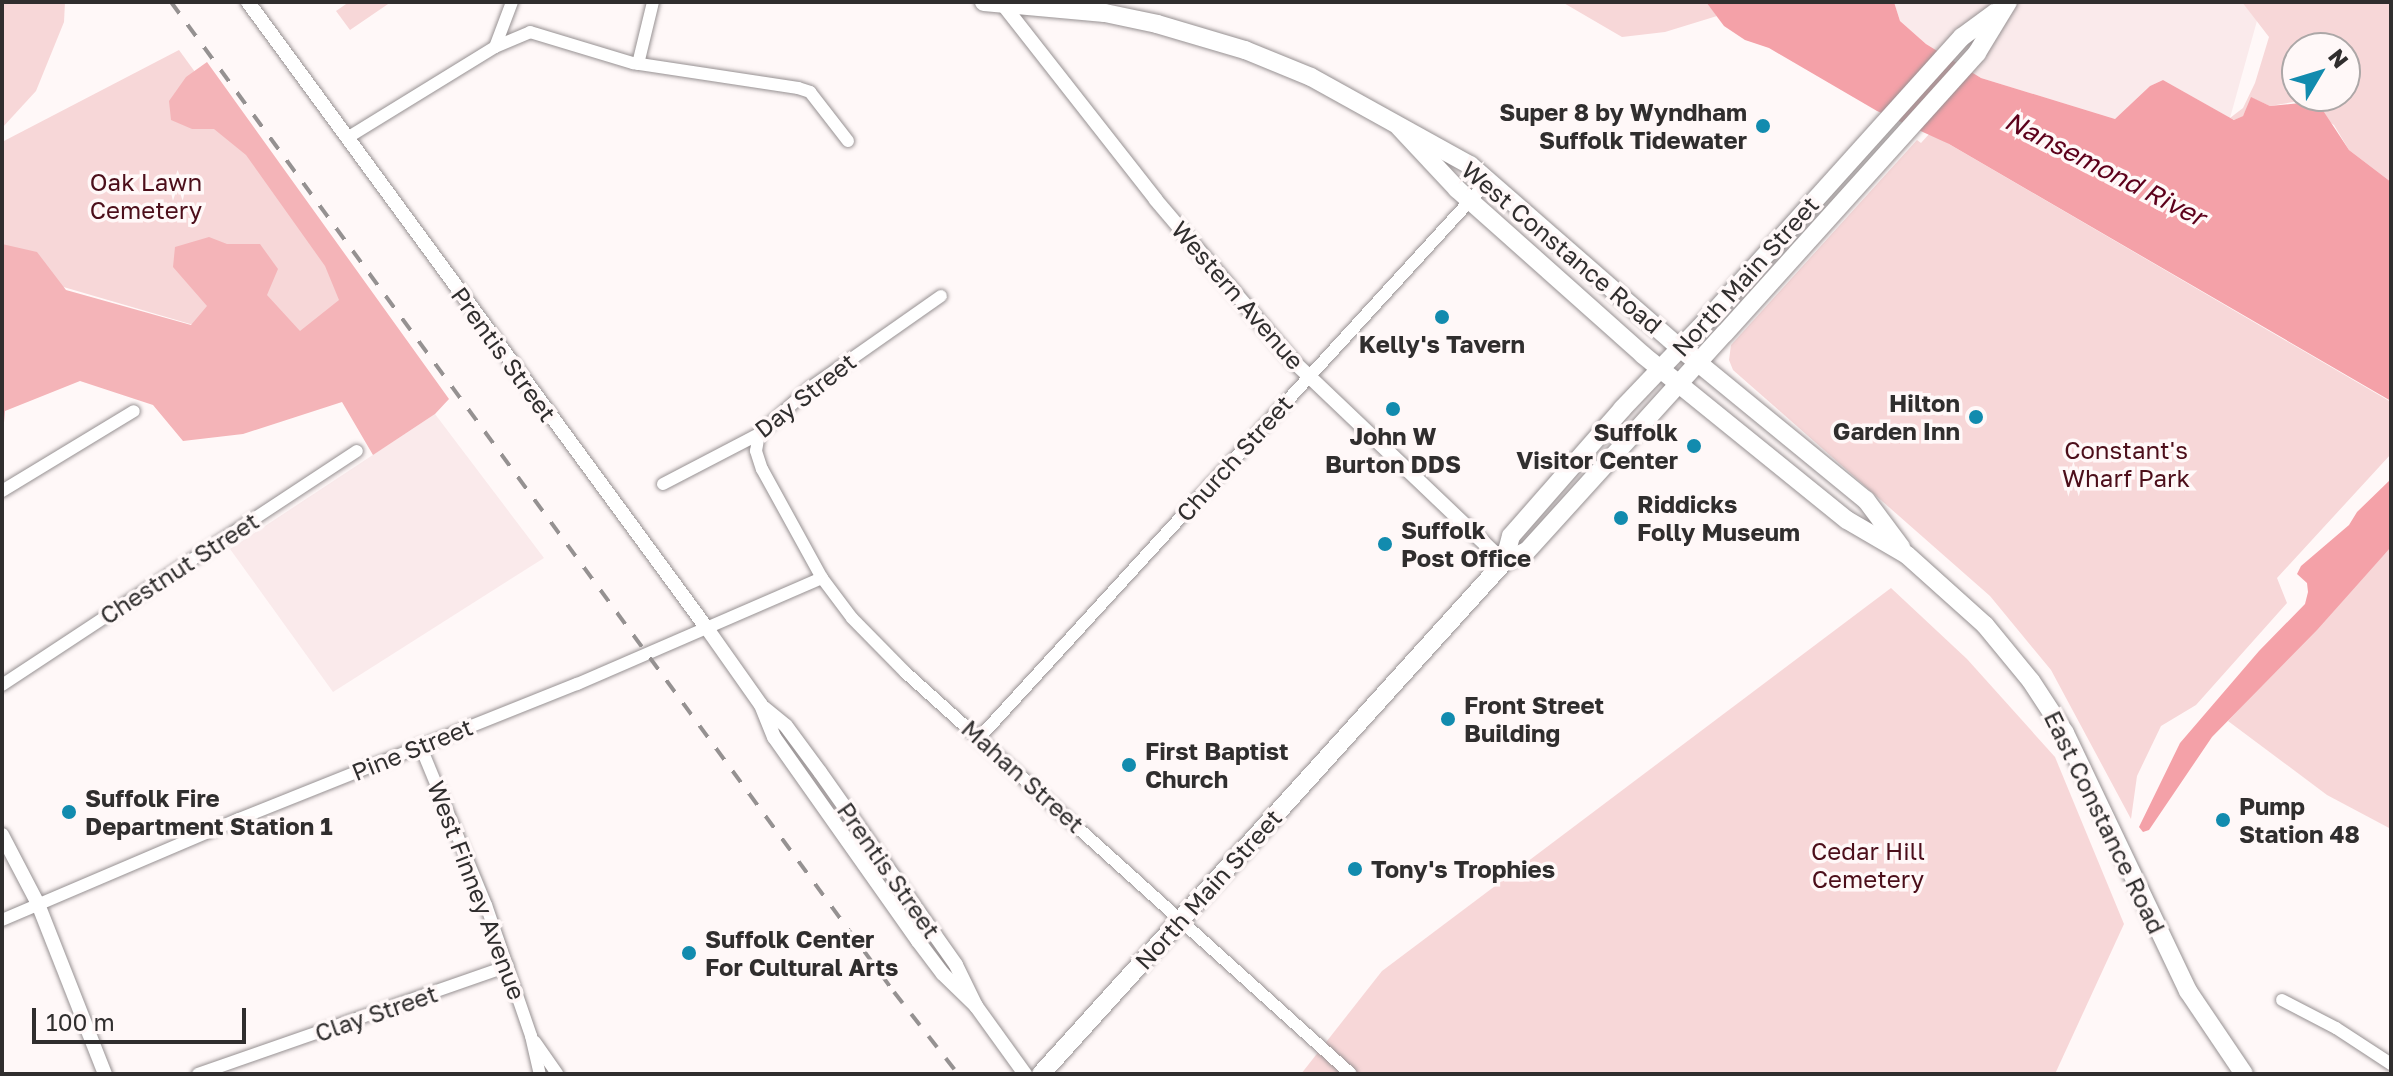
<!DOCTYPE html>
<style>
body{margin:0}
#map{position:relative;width:2393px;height:1076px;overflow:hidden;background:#fff8f8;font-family:"Golos Text",sans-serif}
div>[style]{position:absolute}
.built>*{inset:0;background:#faeaeb}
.green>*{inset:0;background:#f7d7d8}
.forest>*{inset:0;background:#f4b4b8}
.water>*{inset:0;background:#f4a1a8}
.roads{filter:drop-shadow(0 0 2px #979192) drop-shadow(0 0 2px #979192)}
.minor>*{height:12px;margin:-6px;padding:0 6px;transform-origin:6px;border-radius:6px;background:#fff}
.tertiary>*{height:14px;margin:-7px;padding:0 7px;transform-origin:7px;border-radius:7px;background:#fff}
.primary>*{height:18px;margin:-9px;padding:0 9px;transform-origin:9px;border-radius:9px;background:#fff}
.rail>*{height:4px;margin-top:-2px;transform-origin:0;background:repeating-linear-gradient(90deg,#959191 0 14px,transparent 0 28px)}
.dots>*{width:22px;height:22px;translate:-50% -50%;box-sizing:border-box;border:4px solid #fff8f8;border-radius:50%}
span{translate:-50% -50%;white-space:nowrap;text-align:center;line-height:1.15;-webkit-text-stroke:7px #fff8f8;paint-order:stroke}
.poi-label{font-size:24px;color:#302e2e;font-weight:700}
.right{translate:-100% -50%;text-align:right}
.left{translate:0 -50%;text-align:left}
.park-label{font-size:24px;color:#4c0e1a}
.street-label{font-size:24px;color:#302e2e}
.water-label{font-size:26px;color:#5d001b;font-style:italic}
.frame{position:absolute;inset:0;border:4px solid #302e2e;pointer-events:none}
.north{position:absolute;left:2281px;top:32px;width:80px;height:80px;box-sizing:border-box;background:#fff8f8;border:2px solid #aca7a7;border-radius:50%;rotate:52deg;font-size:22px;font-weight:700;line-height:32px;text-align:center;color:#302e2e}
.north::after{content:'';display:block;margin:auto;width:28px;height:36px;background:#128bae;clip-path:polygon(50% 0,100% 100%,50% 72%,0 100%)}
.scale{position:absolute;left:32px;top:1008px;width:214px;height:36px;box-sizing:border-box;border:4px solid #302e2e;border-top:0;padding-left:10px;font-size:24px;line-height:28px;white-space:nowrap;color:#302e2e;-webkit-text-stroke:6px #fff8f8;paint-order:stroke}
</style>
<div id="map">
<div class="built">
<i style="clip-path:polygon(1894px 2px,2249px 2px,2260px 10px,2230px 118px,2163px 80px,2150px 86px,2115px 119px,1981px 78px,1926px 44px,1900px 21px)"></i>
<i style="clip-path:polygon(435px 414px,544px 558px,333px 692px,230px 549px)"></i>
</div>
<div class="green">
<i style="clip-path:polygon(2px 2px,65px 2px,64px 22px,36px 91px,2px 128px)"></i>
<i style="clip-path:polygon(349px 2px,391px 2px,350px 30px,336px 11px)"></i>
<i style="clip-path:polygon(1562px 2px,1706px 2px,1717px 16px,1665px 32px,1622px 37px)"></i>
<i style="clip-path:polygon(evenodd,2242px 2px,2391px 2px,2391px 182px,2349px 150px,2334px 125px,2299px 101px,2270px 106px,2252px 98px,2243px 116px,2235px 120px,2230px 118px,2243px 108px,2255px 83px,2269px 37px,2242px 2px,2297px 48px,2345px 48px,2345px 96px,2297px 96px,2297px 48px)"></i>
<i style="clip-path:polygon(179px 50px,385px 333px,238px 338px,2px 269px,2px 142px)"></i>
<i style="clip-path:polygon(1930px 133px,2391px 402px,2391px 454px,2277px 578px,2287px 603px,2196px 705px,2161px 726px,2137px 776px,2131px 819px,2051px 670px,1990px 596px,1733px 370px,1729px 360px,1731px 345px,1917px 140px,1921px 143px)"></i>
<i style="clip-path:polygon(2391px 547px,2391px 829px,2327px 795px,2228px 721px)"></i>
<i style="clip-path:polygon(1891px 588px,1967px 659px,2055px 757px,2124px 924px,2055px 1074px,1301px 1074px,1382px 971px)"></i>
</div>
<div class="forest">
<i style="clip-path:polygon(207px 62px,449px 399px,435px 414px,373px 455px,342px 402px,243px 434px,183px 441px,153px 405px,80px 381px,5px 411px,2px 446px,2px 244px,37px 252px,66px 290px,191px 325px,207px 306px,173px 267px,175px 247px,209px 237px,227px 244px,260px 244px,278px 269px,267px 295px,300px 331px,339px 300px,325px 266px,246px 155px,214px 129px,192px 129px,171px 120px,169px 101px,186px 77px)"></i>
</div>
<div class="water">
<i style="clip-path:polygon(1706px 2px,1894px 2px,1900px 21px,1926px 44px,1981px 78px,2115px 119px,2150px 86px,2163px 80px,2234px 120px,2243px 116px,2251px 97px,2270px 106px,2310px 102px,2322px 109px,2349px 150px,2391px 182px,2391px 401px,1949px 144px,1877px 111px,1769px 48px,1745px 40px,1724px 26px)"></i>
<i style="clip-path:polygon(2391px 479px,2391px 547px,2317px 630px,2212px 737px,2149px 830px,2143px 832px,2139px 827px,2180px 743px,2259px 651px,2305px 604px,2308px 592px,2307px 583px,2297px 574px,2301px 566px,2349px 525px,2357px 512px)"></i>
</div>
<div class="roads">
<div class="minor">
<i style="left:495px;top:47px;width:48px;rotate:-69.3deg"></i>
<i style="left:638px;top:64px;width:64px;rotate:-76.4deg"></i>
<i style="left:347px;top:138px;width:174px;rotate:-31.6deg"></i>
<i style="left:495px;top:47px;width:38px;rotate:-23deg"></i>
<i style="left:530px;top:32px;width:108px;rotate:16.8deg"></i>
<i style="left:633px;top:63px;width:167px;rotate:8.6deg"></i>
<i style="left:798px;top:88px;width:13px;rotate:18deg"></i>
<i style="left:810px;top:92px;width:62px;rotate:52.2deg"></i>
<i style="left:759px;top:434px;width:17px;rotate:100deg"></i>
<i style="left:756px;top:451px;width:19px;rotate:72deg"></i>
<i style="left:762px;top:469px;width:124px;rotate:61.2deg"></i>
<i style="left:822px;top:578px;width:50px;rotate:53.1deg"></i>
<i style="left:852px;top:618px;width:76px;rotate:45.5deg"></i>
<i style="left:905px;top:672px;width:600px;rotate:42.03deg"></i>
<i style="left:663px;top:484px;width:108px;rotate:-27.5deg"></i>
<i style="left:759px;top:434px;width:69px;rotate:-42deg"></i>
<i style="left:810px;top:388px;width:160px;rotate:-35.1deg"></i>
<i style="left:2px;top:491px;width:154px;rotate:-31.2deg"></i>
<i style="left:2px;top:685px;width:425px;rotate:-33.4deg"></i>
<i style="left:980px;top:737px;width:755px;rotate:-47.58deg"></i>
<i style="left:420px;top:745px;width:173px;rotate:67.6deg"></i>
<i style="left:486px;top:905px;width:139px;rotate:71deg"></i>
<i style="left:531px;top:1036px;width:39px;rotate:77deg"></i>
<i style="left:2px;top:920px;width:258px;rotate:-23.1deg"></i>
<i style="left:239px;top:819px;width:364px;rotate:-21.8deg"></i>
<i style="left:577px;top:684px;width:267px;rotate:-23.4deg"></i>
<i style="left:2282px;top:1000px;width:61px;rotate:27.4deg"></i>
<i style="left:2336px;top:1028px;width:66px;rotate:33.2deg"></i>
<i style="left:535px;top:1042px;width:39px;rotate:55deg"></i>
<i style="left:198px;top:1074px;width:328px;rotate:-19.2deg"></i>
</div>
<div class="tertiary">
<i style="left:248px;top:2px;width:775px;rotate:53.77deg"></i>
<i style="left:706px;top:627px;width:95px;rotate:54.8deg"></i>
<i style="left:761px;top:705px;width:35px;rotate:68deg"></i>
<i style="left:774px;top:737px;width:250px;rotate:54.8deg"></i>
<i style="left:918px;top:941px;width:41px;rotate:52.9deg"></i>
<i style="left:943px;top:974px;width:46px;rotate:44.1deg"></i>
<i style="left:1001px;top:2px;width:251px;rotate:51.9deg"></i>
<i style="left:1156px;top:200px;width:210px;rotate:49.6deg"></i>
<i style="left:1292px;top:360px;width:293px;rotate:43.6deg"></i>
<i style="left:764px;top:708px;width:28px;rotate:39deg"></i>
<i style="left:786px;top:726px;width:57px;rotate:53.5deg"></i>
<i style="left:820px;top:772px;width:236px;rotate:54.8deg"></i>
<i style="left:956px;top:965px;width:46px;rotate:64deg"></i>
<i style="left:976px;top:1006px;width:84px;rotate:54.2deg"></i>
<i style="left:2px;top:835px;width:78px;rotate:62.4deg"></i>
<i style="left:38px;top:904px;width:183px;rotate:68.5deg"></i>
</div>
<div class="primary">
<i style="left:984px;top:2px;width:121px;rotate:5.2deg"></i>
<i style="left:1105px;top:13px;width:53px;rotate:11.9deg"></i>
<i style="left:1157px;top:24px;width:92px;rotate:16.5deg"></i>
<i style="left:1245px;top:50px;width:71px;rotate:22.2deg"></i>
<i style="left:1311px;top:77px;width:182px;rotate:29deg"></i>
<i style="left:1470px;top:165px;width:279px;rotate:41.1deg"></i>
<i style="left:1680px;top:348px;width:240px;rotate:39.3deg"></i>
<i style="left:1866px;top:500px;width:59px;rotate:53.3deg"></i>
<i style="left:1399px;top:127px;width:85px;rotate:46.9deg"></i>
<i style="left:1457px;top:189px;width:249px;rotate:41.7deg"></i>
<i style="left:1643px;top:355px;width:262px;rotate:39deg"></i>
<i style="left:1847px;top:520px;width:69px;rotate:30.3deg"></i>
<i style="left:1907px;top:555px;width:105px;rotate:41.9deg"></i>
<i style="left:1985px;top:625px;width:72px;rotate:50.6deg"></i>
<i style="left:2031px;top:681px;width:62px;rotate:56.8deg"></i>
<i style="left:2065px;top:733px;width:286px;rotate:64.5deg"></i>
<i style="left:2188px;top:991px;width:100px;rotate:56deg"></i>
<i style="left:1504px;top:562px;width:27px;rotate:-75deg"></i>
<i style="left:1511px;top:536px;width:169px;rotate:-48.8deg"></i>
<i style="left:1622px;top:409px;width:122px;rotate:-46.3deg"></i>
<i style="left:1706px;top:321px;width:382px;rotate:-48deg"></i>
<i style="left:1962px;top:37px;width:42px;rotate:-36.3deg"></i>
<i style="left:1041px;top:1074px;width:690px;rotate:-47.88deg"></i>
<i style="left:1504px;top:562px;width:25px;rotate:-26deg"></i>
<i style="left:1527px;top:551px;width:294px;rotate:-47.8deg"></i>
<i style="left:1725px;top:333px;width:377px;rotate:-48deg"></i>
<i style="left:1977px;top:53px;width:60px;rotate:-58.7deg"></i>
</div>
</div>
<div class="rail">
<i style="left:171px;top:2px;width:1226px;rotate:53.86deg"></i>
<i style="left:894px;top:992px;width:104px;rotate:52deg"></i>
</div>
<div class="dots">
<i style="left:1763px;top:126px;background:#128bae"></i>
<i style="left:1442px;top:317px;background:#128bae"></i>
<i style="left:1393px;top:409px;background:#128bae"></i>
<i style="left:1976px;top:417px;background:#128bae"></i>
<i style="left:1694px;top:446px;background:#128bae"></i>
<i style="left:1621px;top:518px;background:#128bae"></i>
<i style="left:1385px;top:544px;background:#128bae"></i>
<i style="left:1448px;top:719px;background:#128bae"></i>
<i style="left:1129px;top:765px;background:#128bae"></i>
<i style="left:69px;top:812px;background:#128bae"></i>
<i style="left:2223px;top:820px;background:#128bae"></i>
<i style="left:1355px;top:869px;background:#128bae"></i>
<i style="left:689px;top:953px;background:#128bae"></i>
</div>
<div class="poi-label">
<span class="right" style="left:1747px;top:126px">Super 8 by Wyndham<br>Suffolk Tidewater</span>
<span style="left:1442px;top:344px">Kelly's Tavern</span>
<span class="right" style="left:1960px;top:417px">Hilton<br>Garden Inn</span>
<span class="right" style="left:1678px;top:446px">Suffolk<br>Visitor Center</span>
<span style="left:1393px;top:450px">John W<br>Burton DDS</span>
<span class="left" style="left:1637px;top:518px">Riddicks<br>Folly Museum</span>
<span class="left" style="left:1401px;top:544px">Suffolk<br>Post Office</span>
<span class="left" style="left:1464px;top:719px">Front Street<br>Building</span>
<span class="left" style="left:1145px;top:765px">First Baptist<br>Church</span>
<span class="left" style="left:85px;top:812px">Suffolk Fire<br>Department Station 1</span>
<span class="left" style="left:2239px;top:820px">Pump<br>Station 48</span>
<span class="left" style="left:1371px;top:869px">Tony's Trophies</span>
<span class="left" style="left:705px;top:953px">Suffolk Center<br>For Cultural Arts</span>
</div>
<div class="park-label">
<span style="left:146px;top:196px">Oak Lawn<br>Cemetery</span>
<span style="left:2126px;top:464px">Constant's<br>Wharf Park</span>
<span style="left:1868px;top:865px">Cedar Hill<br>Cemetery</span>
</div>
<div class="street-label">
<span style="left:1562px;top:247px;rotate:40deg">West Constance Road</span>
<span style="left:1745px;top:276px;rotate:-48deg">North Main Street</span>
<span style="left:1238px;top:295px;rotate:49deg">Western Avenue</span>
<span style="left:504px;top:354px;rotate:54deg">Prentis Street</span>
<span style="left:805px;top:395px;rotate:-38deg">Day Street</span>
<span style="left:1234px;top:458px;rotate:-48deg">Church Street</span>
<span style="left:179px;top:568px;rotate:-33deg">Chestnut Street</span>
<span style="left:412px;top:749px;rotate:-22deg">Pine Street</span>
<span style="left:1023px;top:776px;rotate:42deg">Mahan Street</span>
<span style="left:2105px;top:822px;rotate:64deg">East Constance Road</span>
<span style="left:889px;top:870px;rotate:55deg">Prentis Street</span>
<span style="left:1208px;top:889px;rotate:-48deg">North Main Street</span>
<span style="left:477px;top:890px;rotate:69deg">West Finney Avenue</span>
<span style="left:376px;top:1013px;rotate:-19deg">Clay Street</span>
</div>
<div class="water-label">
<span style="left:2105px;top:169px;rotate:27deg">Nansemond River</span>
</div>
<div class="frame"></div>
<div class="north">N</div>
<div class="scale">100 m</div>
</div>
